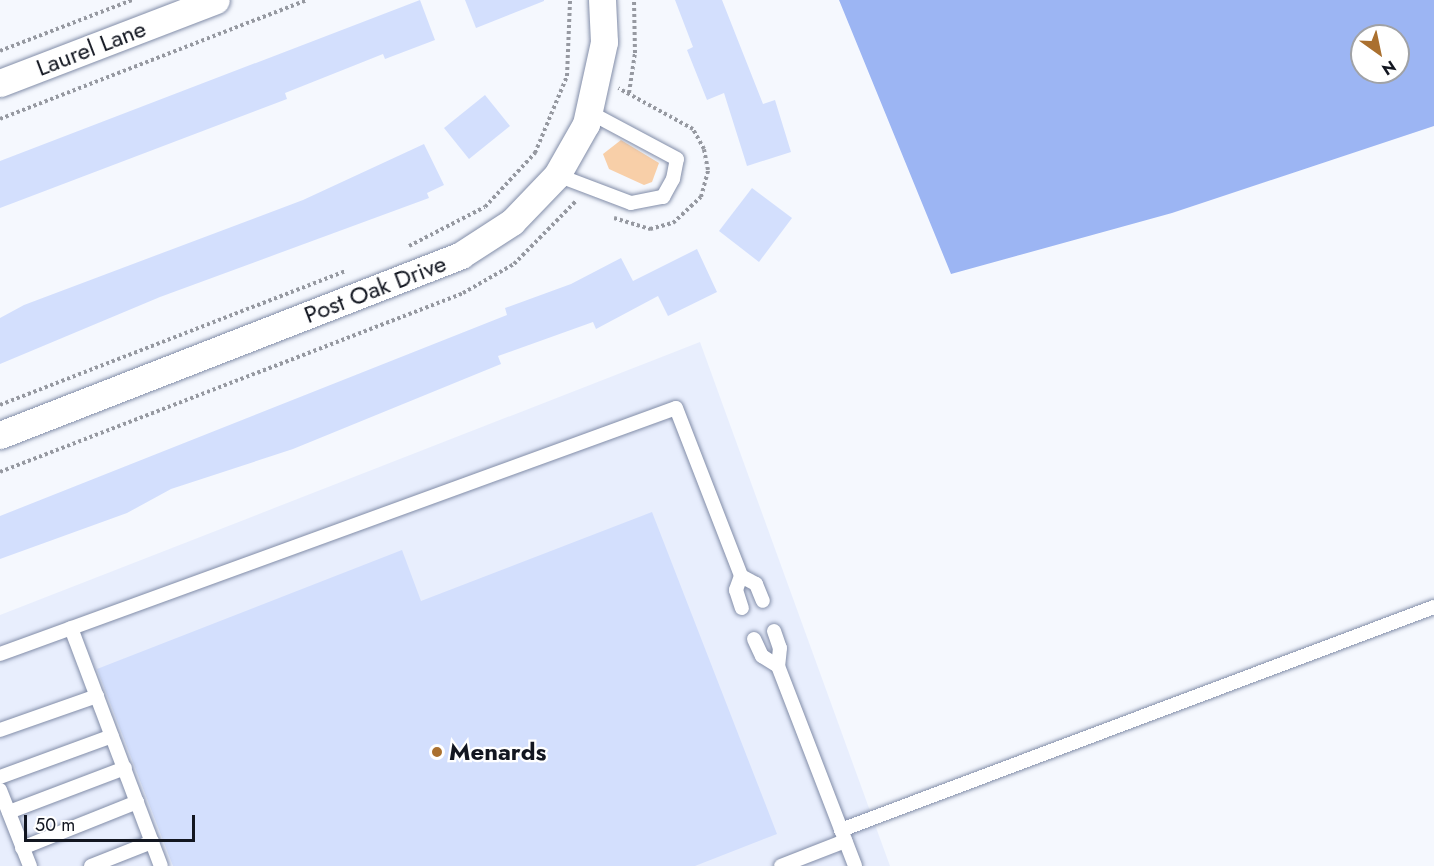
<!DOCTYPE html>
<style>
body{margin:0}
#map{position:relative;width:1434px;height:866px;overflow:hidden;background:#f5f8fe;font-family:Jost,sans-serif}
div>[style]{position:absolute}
.built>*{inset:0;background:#e8eefd}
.green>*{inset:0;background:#f8cfa8}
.water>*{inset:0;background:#9cb5f3}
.building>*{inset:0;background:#d3dffd}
.path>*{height:4px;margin-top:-2px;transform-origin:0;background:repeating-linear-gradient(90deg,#9699a1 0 3px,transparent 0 6px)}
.roads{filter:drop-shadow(0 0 2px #828da8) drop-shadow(0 0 2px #828da8)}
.lane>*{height:14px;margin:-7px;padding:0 7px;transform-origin:7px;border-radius:7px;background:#fff}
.street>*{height:27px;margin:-13.5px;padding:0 13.5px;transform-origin:13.5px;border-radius:13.5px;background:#fff}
.dots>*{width:16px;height:16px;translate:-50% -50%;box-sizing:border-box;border:3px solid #fff;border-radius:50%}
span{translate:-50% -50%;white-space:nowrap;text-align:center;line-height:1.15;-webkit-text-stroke:4.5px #fff;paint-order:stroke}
.street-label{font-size:24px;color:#121620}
.poi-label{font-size:24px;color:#121620;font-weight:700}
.left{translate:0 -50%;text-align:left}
.north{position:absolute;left:1350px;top:24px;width:60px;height:60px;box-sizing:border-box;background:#fff;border:2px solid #a0a2a6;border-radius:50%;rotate:147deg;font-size:16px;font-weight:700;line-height:24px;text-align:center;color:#121620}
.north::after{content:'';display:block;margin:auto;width:21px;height:27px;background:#aa702f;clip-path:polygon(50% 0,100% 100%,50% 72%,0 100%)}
.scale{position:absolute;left:24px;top:815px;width:171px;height:27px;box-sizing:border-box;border:3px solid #121620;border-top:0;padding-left:8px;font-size:18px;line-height:21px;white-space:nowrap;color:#121620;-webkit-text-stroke:4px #fff;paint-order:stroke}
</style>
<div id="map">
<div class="built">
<i style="clip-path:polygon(700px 342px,890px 866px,0 866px,0 615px)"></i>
</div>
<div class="green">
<i style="clip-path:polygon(621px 140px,659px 163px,652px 182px,644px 185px,609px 169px,603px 154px)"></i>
</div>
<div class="water">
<i style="clip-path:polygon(evenodd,839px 0,1434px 0,1434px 126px,1172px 213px,951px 274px,839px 0,1362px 36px,1398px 36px,1398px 72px,1362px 72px,1362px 36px)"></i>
</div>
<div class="building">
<i style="clip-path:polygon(420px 0,435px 40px,385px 59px,383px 54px,285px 93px,287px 99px,0 208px,0 161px)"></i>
<i style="clip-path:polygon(465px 0,544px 0,544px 1px,476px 28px)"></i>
<i style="clip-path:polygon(675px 0,722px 0,763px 104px,775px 100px,791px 152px,747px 166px,724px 93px,707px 100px,687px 50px,693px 47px)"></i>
<i style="clip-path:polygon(485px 95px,510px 126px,469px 159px,444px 128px)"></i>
<i style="clip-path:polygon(424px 144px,444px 185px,427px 193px,429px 198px,160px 297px,0 364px,0 318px,24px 305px,303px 200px)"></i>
<i style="clip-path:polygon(752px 188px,792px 218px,759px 262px,719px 231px)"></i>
<i style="clip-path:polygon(697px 249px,717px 292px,668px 316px,658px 296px,596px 329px,593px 322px,498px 356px,501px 364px,293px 449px,171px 489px,127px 513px,0 559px,0 516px,507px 315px,505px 308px,571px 284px,621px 258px,633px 281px)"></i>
<i style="clip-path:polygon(652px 512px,777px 834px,695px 866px,173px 866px,97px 669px,402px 550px,421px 601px)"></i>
</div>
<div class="path">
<i style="left:0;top:51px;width:142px;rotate:-21.1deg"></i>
<i style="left:629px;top:93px;width:40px;rotate:-81.5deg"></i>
<i style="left:635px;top:53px;width:53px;rotate:-91.1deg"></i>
<i style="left:0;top:119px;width:329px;rotate:-21.2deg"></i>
<i style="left:614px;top:218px;width:38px;rotate:17deg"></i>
<i style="left:650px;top:229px;width:24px;rotate:-15deg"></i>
<i style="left:673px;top:223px;width:38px;rotate:-43deg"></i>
<i style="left:701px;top:197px;width:28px;rotate:-75deg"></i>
<i style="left:708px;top:170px;width:21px;rotate:-101deg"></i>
<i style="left:704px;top:149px;width:23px;rotate:-119deg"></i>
<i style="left:693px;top:129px;width:85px;rotate:-151.3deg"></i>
<i style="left:409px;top:246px;width:85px;rotate:-27.2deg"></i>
<i style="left:485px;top:207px;width:74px;rotate:-47.2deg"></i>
<i style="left:535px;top:153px;width:83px;rotate:-67.4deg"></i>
<i style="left:567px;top:76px;width:76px;rotate:-87.7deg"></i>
<i style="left:0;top:405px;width:371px;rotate:-21.2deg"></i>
<i style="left:0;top:472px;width:496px;rotate:-21.1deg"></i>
<i style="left:463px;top:293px;width:59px;rotate:-29.6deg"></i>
<i style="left:514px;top:264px;width:90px;rotate:-45.5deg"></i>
</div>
<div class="roads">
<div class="lane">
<i style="left:557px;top:175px;width:79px;rotate:20.7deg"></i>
<i style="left:631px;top:203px;width:33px;rotate:-11deg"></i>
<i style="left:663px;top:197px;width:21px;rotate:-61deg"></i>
<i style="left:673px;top:179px;width:20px;rotate:-79deg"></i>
<i style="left:677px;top:159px;width:100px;rotate:-151.9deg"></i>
<i style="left:741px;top:576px;width:15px;rotate:110deg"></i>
<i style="left:736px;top:590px;width:19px;rotate:72deg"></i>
<i style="left:71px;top:628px;width:254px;rotate:69.3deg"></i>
<i style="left:774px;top:631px;width:18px;rotate:71deg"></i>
<i style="left:780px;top:648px;width:18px;rotate:96deg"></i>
<i style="left:778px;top:666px;width:214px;rotate:68.9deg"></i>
<i style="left:754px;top:639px;width:19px;rotate:65deg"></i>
<i style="left:762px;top:656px;width:19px;rotate:32deg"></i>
<i style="left:0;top:654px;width:719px;rotate:-20deg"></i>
<i style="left:676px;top:408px;width:180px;rotate:68.8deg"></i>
<i style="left:741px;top:576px;width:17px;rotate:28deg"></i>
<i style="left:756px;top:584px;width:18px;rotate:68deg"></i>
<i style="left:0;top:730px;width:103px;rotate:-19.3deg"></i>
<i style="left:0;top:777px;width:119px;rotate:-20.1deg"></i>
<i style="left:0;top:790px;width:82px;rotate:68.5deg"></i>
<i style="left:9px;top:812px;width:124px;rotate:-20.8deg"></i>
<i style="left:841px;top:830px;width:634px;rotate:-20.61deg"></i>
<i style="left:22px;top:848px;width:124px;rotate:-21.8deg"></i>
<i style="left:91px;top:866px;width:66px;rotate:-21.5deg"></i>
<i style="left:781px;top:866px;width:69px;rotate:-21.3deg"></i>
</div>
<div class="street">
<i style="left:0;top:83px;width:231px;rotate:-21deg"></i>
<i style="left:0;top:435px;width:495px;rotate:-21.3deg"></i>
<i style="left:461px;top:255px;width:61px;rotate:-32.9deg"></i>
<i style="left:512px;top:222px;width:65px;rotate:-46.2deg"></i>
<i style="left:557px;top:175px;width:59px;rotate:-60.4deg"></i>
<i style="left:586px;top:124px;width:84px;rotate:-77.6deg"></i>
<i style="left:604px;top:42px;width:42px;rotate:-92.7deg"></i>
</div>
</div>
<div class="dots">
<i style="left:437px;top:752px;background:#aa702f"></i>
</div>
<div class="street-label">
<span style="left:91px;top:48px;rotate:-21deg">Laurel Lane</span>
<span style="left:375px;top:289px;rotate:-21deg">Post Oak Drive</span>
</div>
<div class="poi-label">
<span class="left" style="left:449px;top:752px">Menards</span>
</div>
<div class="north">N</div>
<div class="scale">50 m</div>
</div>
